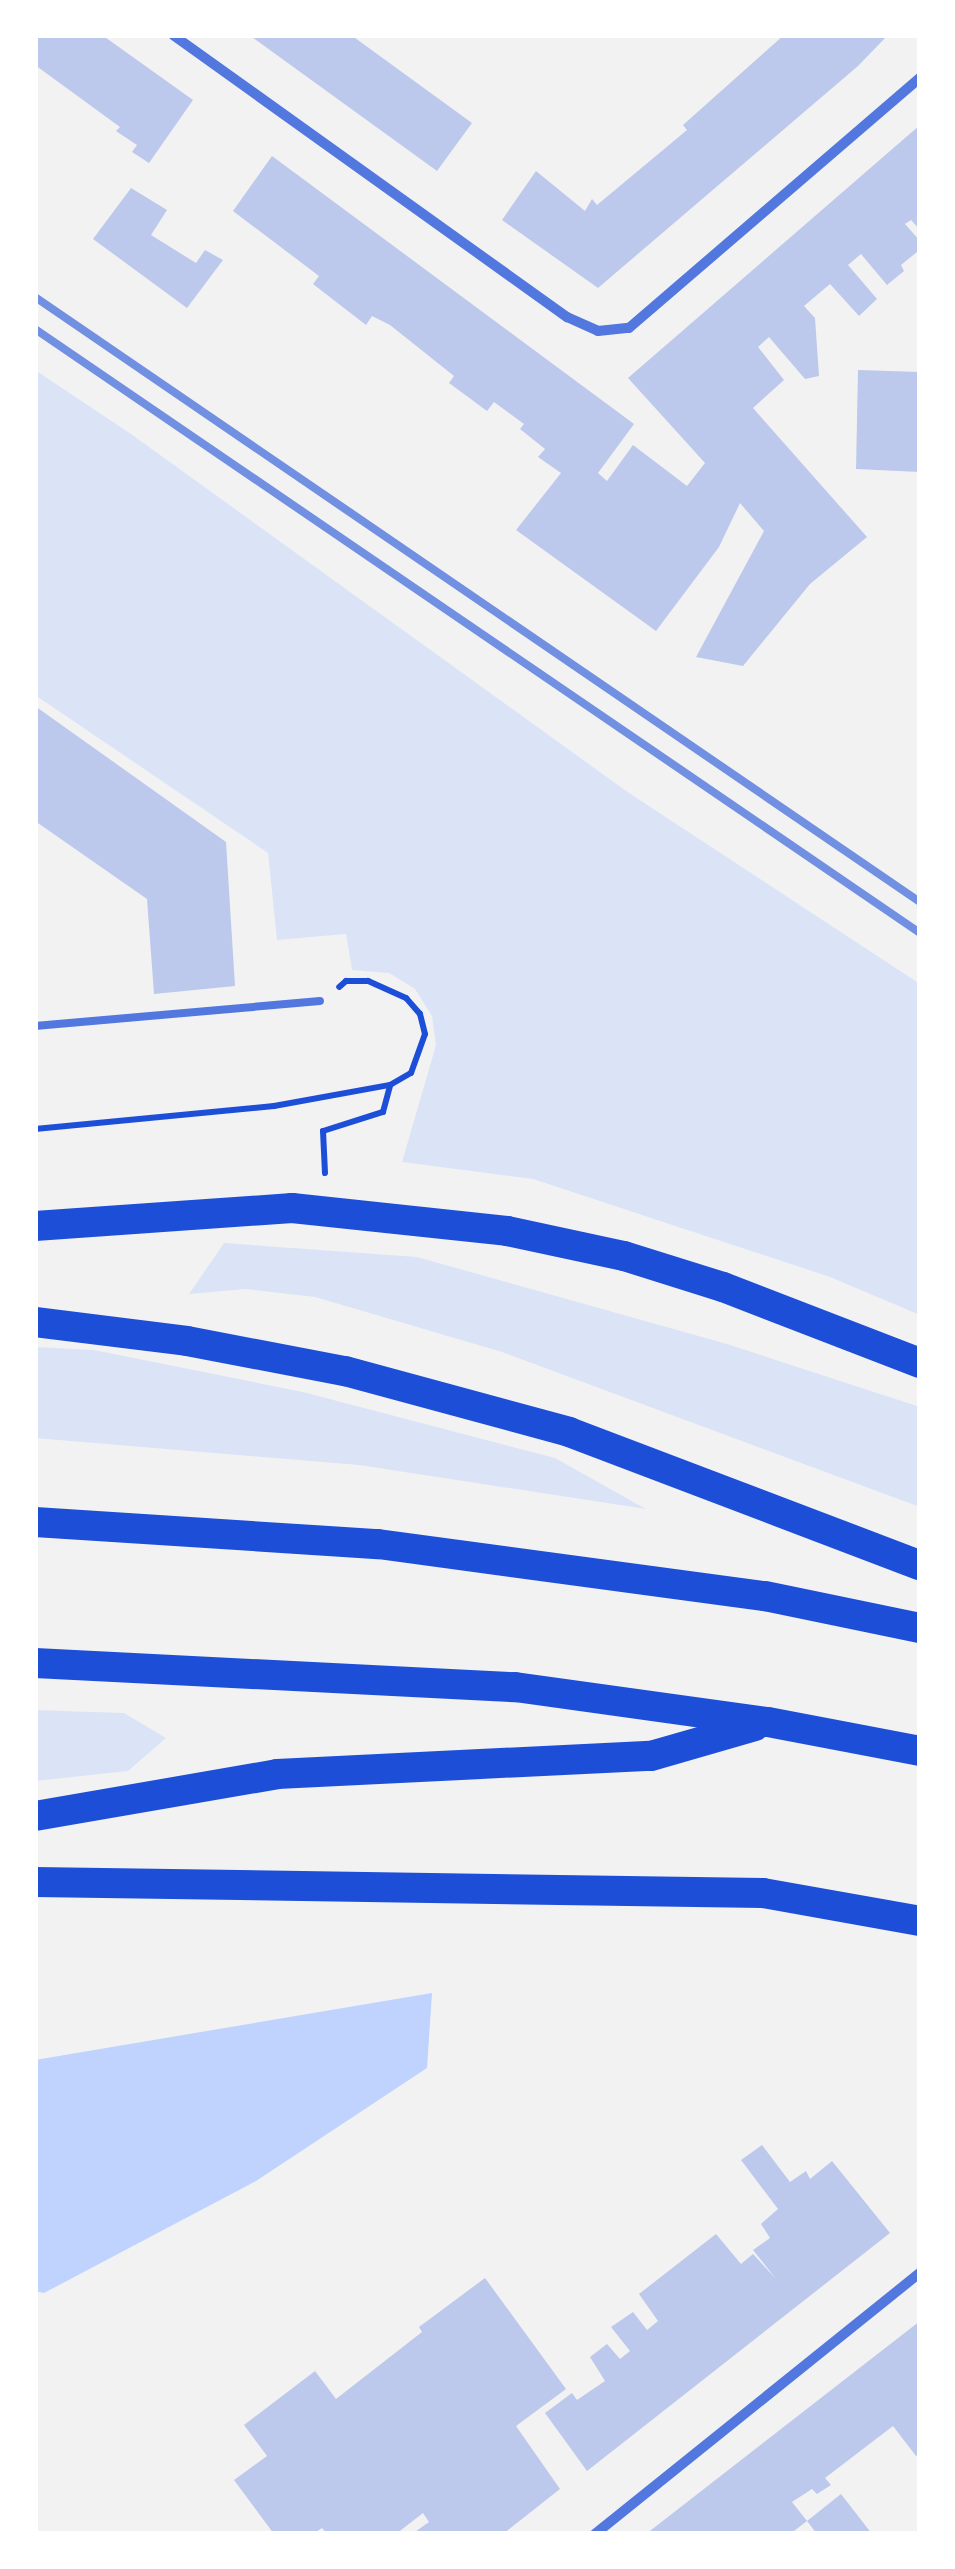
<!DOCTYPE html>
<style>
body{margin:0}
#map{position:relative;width:955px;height:2569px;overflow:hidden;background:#f2f2f2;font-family:"Archivo Narrow",sans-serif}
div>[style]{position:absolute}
.green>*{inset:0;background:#dbe4f7}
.water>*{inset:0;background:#bfd3fe}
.building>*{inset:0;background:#bdc9ec}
.path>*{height:6px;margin:-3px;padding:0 3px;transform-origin:3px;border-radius:3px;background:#1d4ed8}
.service>*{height:8px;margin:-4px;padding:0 4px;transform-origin:4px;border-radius:4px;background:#5277de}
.minor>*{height:10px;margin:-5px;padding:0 5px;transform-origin:5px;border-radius:5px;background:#5277de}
.motorway>*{height:30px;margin:-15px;padding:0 15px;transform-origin:15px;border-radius:15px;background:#1d4ed8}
.rail>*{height:8px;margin:-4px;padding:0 4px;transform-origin:4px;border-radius:4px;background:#7290e2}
span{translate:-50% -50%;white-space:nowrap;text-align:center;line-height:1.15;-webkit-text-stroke:10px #fff;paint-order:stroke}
.frame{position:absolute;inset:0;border:38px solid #fff;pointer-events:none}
</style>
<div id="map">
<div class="green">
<i style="clip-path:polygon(35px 370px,131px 434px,629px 793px,920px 984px,920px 1315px,830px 1277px,533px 1179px,402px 1162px,436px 1045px,432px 1016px,415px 989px,389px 973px,352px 970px,346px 934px,277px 940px,268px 853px,35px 695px)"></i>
<i style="clip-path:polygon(224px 1243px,417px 1257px,727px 1344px,920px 1407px,920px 1507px,502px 1352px,315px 1297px,246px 1289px,189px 1294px)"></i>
<i style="clip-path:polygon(35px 1347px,94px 1350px,303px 1392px,555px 1458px,646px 1509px,359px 1465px,35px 1438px)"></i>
<i style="clip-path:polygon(35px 1710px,124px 1713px,166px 1738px,128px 1771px,35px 1781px)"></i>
</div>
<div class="water">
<i style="clip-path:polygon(432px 1993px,427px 2068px,256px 2181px,44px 2293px,35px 2291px,35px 2060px)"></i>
</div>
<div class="building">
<i style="clip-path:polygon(35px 35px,102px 35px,193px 100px,149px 163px,132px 152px,137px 145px,116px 131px,120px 127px,35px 65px)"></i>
<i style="clip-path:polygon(249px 35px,351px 35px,472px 123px,437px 171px)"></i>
<i style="clip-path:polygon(784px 35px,888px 35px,858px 66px,598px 288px,502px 220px,536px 171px,585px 211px,592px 199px,597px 205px,687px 130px,683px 125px)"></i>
<i style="clip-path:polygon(920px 125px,920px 230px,911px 220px,905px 224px,920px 241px,920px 256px,917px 252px,901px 265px,904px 271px,887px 285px,861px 254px,848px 265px,877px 299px,859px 316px,830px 284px,804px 306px,815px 318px,819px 376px,805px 379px,769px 337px,758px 347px,784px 380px,753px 408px,867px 537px,810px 584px,743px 666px,696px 657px,764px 531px,740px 503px,719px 547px,656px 631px,516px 530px,561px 473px,538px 457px,545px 449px,520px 429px,524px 424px,494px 402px,487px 411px,449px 383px,454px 376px,390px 325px,372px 316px,366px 325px,313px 284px,319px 276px,233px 211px,272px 156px,634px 424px,598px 473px,607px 481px,633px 445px,687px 486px,705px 463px,628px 378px)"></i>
<i style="clip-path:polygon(131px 188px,167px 210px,151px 235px,196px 263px,205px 250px,223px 260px,187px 308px,93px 239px)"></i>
<i style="clip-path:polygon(858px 370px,920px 372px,920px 472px,856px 469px)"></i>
<i style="clip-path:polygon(35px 706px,226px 842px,235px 986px,154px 994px,147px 899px,35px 821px)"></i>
<i style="clip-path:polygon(762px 2145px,790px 2182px,806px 2171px,810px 2179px,832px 2161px,890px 2233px,587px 2471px,545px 2413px,572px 2393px,577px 2400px,605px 2381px,590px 2357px,607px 2344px,620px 2359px,630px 2351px,611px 2327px,633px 2312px,647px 2330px,658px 2321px,639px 2294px,716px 2234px,741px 2264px,753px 2254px,776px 2279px,753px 2250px,770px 2238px,761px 2224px,778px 2209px,741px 2160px)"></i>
<i style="clip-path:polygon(485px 2278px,566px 2389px,516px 2426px,560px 2489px,503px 2534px,412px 2534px,429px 2522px,423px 2513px,396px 2534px,327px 2534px,322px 2528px,313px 2534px,274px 2534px,234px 2480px,267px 2456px,244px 2425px,315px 2371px,336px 2399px,422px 2332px,419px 2327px)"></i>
<i style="clip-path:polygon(920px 2321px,920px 2453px,916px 2456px,893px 2426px,825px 2478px,831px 2485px,817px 2494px,812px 2489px,792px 2502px,807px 2521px,790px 2534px,646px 2534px)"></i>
<i style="clip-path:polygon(841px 2494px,872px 2534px,817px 2534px,807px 2521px)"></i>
</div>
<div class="path">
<i style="left:35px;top:1129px;width:240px;rotate:-5.5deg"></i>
<i style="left:274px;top:1106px;width:118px;rotate:-10.3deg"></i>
<i style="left:390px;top:1085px;width:24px;rotate:-30deg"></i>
<i style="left:411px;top:1073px;width:41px;rotate:-70.3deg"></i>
<i style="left:425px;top:1034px;width:21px;rotate:-104deg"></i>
<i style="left:420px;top:1014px;width:21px;rotate:-131deg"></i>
<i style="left:406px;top:998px;width:42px;rotate:-155.9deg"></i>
<i style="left:368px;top:981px;width:22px;rotate:180deg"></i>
<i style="left:346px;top:981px;width:9px;rotate:139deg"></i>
<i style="left:325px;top:1173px;width:42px;rotate:-92.7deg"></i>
<i style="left:323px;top:1131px;width:63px;rotate:-17.6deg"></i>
<i style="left:383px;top:1112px;width:28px;rotate:-75deg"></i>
</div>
<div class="service">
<i style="left:35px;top:1026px;width:286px;rotate:-5deg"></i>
</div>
<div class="minor">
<i style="left:173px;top:35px;width:485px;rotate:35.6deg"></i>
<i style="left:567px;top:317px;width:34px;rotate:24deg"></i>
<i style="left:598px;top:331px;width:31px;rotate:-6deg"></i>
<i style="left:629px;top:328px;width:384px;rotate:-40.7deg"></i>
<i style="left:595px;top:2534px;width:417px;rotate:-38.8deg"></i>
</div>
<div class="motorway">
<i style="left:35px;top:1226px;width:258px;rotate:-4deg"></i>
<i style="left:292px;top:1208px;width:216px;rotate:6.1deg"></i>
<i style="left:507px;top:1231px;width:120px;rotate:12.1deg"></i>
<i style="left:624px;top:1256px;width:104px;rotate:17.4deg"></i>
<i style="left:723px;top:1287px;width:211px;rotate:21.1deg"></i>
<i style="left:35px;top:1322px;width:153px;rotate:7.1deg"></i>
<i style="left:187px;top:1341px;width:161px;rotate:10.8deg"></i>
<i style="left:345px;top:1371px;width:232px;rotate:15.2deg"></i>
<i style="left:569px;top:1432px;width:375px;rotate:20.8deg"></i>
<i style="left:35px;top:1522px;width:344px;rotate:3.7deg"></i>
<i style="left:378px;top:1544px;width:390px;rotate:7.7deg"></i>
<i style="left:765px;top:1596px;width:158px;rotate:11.7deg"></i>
<i style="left:35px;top:1663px;width:481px;rotate:2.9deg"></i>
<i style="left:515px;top:1687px;width:255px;rotate:7.9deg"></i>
<i style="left:768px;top:1722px;width:155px;rotate:10.8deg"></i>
<i style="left:35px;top:1816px;width:246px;rotate:-9.8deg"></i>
<i style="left:277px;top:1774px;width:374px;rotate:-2.8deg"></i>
<i style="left:651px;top:1756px;width:108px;rotate:-16.1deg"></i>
<i style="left:35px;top:1882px;width:728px;rotate:0.87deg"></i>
<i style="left:763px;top:1893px;width:159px;rotate:10.1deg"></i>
</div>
<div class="rail">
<i style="left:35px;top:297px;width:1072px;rotate:34.36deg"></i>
<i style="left:35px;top:329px;width:1071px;rotate:34.31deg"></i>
</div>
<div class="frame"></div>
</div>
